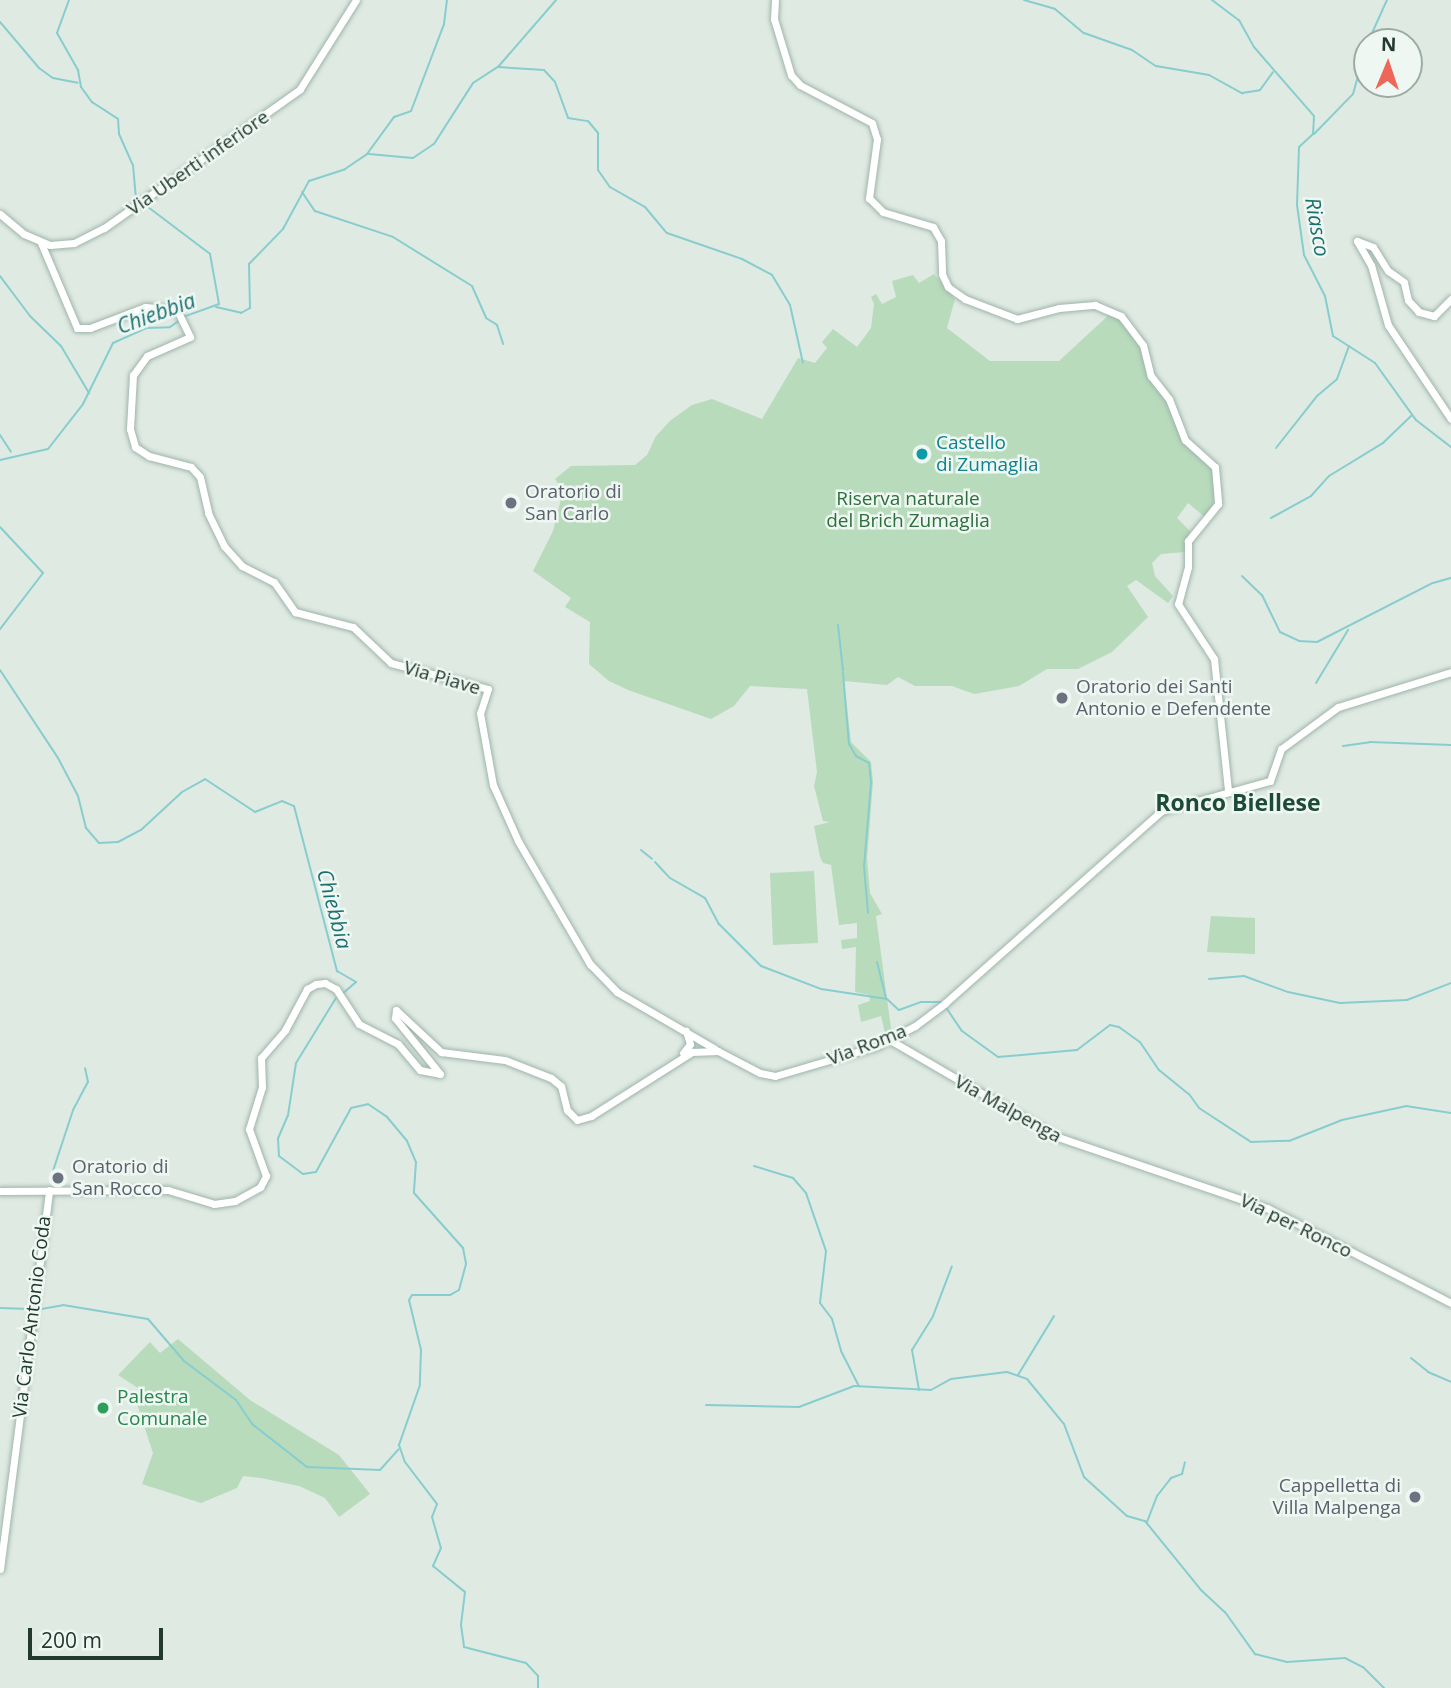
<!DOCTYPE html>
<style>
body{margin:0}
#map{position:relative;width:1451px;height:1688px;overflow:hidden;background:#dfeae3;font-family:"Open Sans",sans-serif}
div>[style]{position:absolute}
.green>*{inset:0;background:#b8dbbc}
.stream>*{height:2px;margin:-1px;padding:0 1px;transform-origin:1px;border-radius:1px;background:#88cdce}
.roads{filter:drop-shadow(0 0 2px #9eb5aa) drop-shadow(0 0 2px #9eb5aa)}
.secondary>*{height:7px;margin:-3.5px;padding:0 3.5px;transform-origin:3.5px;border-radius:3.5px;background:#fff}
.dots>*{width:19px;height:19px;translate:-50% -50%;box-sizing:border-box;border:4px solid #eff7f2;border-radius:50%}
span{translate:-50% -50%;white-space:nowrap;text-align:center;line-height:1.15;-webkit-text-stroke:5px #eff7f2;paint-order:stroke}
.street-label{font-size:19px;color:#21392f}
.culture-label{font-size:19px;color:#0d838f}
.left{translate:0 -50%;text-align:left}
.worship-label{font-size:19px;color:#5b616d}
.right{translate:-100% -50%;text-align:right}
.park-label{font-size:19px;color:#2c6e3c}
.leisure-label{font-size:19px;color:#27864d}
.water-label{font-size:21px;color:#1d7072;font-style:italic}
.quarter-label{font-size:23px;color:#1d4a39;font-weight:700}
.north{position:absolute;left:1353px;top:28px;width:70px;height:70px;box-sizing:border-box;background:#eff7f2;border:2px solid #9daba4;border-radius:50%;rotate:2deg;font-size:19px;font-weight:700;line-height:28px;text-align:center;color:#21392f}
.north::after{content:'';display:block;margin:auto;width:24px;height:32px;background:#ed6859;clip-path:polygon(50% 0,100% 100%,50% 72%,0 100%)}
.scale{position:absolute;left:28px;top:1628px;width:135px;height:32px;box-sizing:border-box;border:4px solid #21392f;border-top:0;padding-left:9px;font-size:21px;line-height:24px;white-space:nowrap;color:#21392f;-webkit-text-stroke:5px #eff7f2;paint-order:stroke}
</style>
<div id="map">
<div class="green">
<i style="clip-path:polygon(934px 274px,955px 299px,947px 328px,990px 361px,1059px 361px,1112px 312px,1141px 345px,1149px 377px,1168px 400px,1183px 441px,1212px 467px,1216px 479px,1213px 505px,1206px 518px,1188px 503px,1177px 518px,1190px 531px,1185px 552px,1161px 554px,1152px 563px,1155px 576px,1173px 596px,1168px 603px,1136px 580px,1127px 586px,1148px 617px,1112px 652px,1078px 669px,1047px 669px,1019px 686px,974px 694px,952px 686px,915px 686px,898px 677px,887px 685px,844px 681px,851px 742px,871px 762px,873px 782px,867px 859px,870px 893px,882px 914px,876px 916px,892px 1036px,886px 1038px,881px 1016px,861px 1022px,858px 1005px,870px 1001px,869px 995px,855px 992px,856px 947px,842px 949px,841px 940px,857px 938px,857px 923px,839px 925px,831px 865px,823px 863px,820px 857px,814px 826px,830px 822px,823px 821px,814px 786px,817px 772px,807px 689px,750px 686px,734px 706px,711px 719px,628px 690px,609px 681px,589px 664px,590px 622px,565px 607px,571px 598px,533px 571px,553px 531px,563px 491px,555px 479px,571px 466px,635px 465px,647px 455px,656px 436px,671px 420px,692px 405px,712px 399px,762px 419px,798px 358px,815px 363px,827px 348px,822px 342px,833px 329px,857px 347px,871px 328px,874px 304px,871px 297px,876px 294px,882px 304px,896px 297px,892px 281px,913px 275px,919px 283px)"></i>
<i style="clip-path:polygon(814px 871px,818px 943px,773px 945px,770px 873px)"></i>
<i style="clip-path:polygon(1211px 916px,1255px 918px,1255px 954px,1207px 952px)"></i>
<i style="clip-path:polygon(178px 1339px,250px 1400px,339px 1455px,370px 1494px,339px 1517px,325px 1498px,299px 1486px,261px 1478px,243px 1476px,237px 1488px,201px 1503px,142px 1484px,153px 1453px,137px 1404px,138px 1388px,118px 1375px,150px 1342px,160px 1353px)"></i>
</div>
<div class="stream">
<i style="left:69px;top:0;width:35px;rotate:110deg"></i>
<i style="left:57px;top:33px;width:43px;rotate:60.4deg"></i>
<i style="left:78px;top:70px;width:17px;rotate:80deg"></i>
<i style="left:81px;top:87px;width:19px;rotate:54deg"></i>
<i style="left:92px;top:102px;width:31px;rotate:33deg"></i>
<i style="left:118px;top:119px;width:15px;rotate:86deg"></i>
<i style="left:119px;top:134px;width:34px;rotate:66deg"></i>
<i style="left:133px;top:165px;width:32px;rotate:85deg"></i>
<i style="left:136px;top:197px;width:6px;rotate:45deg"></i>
<i style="left:1024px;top:0;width:32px;rotate:16deg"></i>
<i style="left:1055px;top:9px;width:38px;rotate:40deg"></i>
<i style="left:1084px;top:33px;width:51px;rotate:19.5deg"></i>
<i style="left:1132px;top:50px;width:29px;rotate:34deg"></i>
<i style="left:1156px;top:66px;width:54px;rotate:9.6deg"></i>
<i style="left:1209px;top:75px;width:38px;rotate:29deg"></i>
<i style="left:1242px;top:93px;width:18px;rotate:-9deg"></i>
<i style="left:1260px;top:90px;width:22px;rotate:-54deg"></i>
<i style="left:1212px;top:0;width:34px;rotate:37deg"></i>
<i style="left:1239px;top:20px;width:31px;rotate:61deg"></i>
<i style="left:1254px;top:47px;width:91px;rotate:49deg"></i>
<i style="left:1314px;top:116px;width:18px;rotate:93deg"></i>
<i style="left:1313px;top:134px;width:19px;rotate:137deg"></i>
<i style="left:1299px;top:147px;width:58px;rotate:92deg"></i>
<i style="left:1297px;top:205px;width:50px;rotate:82deg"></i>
<i style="left:1304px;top:255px;width:46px;rotate:62.9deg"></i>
<i style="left:1325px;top:296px;width:41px;rotate:78.7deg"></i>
<i style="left:1333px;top:336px;width:50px;rotate:32.7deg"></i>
<i style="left:1375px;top:363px;width:70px;rotate:54.3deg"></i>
<i style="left:1416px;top:420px;width:44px;rotate:37.6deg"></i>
<i style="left:0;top:22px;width:60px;rotate:49.7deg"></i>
<i style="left:39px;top:68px;width:17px;rotate:36deg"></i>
<i style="left:53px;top:78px;width:25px;rotate:11deg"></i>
<i style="left:1368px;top:42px;width:46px;rotate:-65.7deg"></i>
<i style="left:498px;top:67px;width:46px;rotate:3.7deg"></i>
<i style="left:544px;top:70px;width:16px;rotate:47deg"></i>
<i style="left:555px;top:82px;width:38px;rotate:70deg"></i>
<i style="left:568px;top:118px;width:20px;rotate:9deg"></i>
<i style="left:588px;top:121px;width:16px;rotate:50deg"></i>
<i style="left:598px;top:133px;width:37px;rotate:90deg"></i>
<i style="left:598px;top:170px;width:21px;rotate:55deg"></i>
<i style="left:610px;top:187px;width:40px;rotate:29.7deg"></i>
<i style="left:645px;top:207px;width:34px;rotate:50deg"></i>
<i style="left:667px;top:233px;width:79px;rotate:19.1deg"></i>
<i style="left:742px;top:259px;width:34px;rotate:28deg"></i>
<i style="left:772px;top:275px;width:35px;rotate:59deg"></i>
<i style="left:790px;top:305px;width:59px;rotate:77.4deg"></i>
<i style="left:1314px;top:134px;width:56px;rotate:-45.7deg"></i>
<i style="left:1353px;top:94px;width:52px;rotate:-74.4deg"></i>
<i style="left:369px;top:154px;width:44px;rotate:5.2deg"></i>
<i style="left:413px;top:158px;width:25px;rotate:-34deg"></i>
<i style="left:434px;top:144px;width:72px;rotate:-57.4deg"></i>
<i style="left:473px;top:83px;width:30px;rotate:-33deg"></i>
<i style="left:498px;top:67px;width:89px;rotate:-49.1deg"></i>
<i style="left:302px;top:192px;width:23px;rotate:56deg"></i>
<i style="left:315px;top:211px;width:82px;rotate:18.4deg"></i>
<i style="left:393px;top:237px;width:93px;rotate:31.8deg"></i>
<i style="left:472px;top:286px;width:35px;rotate:66deg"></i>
<i style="left:486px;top:318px;width:13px;rotate:32deg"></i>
<i style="left:497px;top:325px;width:20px;rotate:72deg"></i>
<i style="left:144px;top:204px;width:83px;rotate:37.1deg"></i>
<i style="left:210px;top:254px;width:51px;rotate:79.8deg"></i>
<i style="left:219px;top:304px;width:37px;rotate:160deg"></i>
<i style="left:0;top:276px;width:50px;rotate:53.1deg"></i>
<i style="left:30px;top:316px;width:43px;rotate:44.1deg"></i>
<i style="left:61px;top:346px;width:55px;rotate:59.2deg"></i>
<i style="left:216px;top:307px;width:26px;rotate:13deg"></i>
<i style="left:241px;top:313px;width:10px;rotate:-29deg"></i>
<i style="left:250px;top:308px;width:44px;rotate:-91.3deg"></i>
<i style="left:249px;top:264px;width:49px;rotate:-45.8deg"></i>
<i style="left:283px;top:229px;width:55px;rotate:-61.6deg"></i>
<i style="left:309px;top:181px;width:38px;rotate:-18deg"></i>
<i style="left:345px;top:169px;width:27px;rotate:-34deg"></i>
<i style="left:367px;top:154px;width:46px;rotate:-53.9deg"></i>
<i style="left:394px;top:117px;width:18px;rotate:-19deg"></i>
<i style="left:411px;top:111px;width:93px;rotate:-69.2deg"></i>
<i style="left:444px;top:24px;width:24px;rotate:-83deg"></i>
<i style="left:0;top:435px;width:20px;rotate:57deg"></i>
<i style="left:1276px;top:448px;width:66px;rotate:-51.7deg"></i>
<i style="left:1317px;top:396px;width:26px;rotate:-40deg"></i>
<i style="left:1337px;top:379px;width:35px;rotate:-70deg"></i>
<i style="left:0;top:460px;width:49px;rotate:-12.9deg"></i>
<i style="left:48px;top:449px;width:57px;rotate:-52.1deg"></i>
<i style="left:83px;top:404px;width:68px;rotate:-63.8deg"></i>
<i style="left:113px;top:343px;width:36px;rotate:-24deg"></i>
<i style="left:146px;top:328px;width:24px;rotate:-2deg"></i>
<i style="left:170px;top:327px;width:12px;rotate:-35deg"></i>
<i style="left:1271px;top:518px;width:46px;rotate:-28.8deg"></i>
<i style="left:1311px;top:496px;width:27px;rotate:-48deg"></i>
<i style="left:1329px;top:476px;width:63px;rotate:-31.4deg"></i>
<i style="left:1383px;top:443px;width:40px;rotate:-44deg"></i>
<i style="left:0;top:527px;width:63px;rotate:46.9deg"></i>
<i style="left:43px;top:573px;width:71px;rotate:127.5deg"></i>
<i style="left:1242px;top:576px;width:28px;rotate:44deg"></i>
<i style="left:1262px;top:595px;width:41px;rotate:64.1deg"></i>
<i style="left:1280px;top:632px;width:21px;rotate:25deg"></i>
<i style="left:1299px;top:641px;width:18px;rotate:3deg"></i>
<i style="left:1317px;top:642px;width:130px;rotate:-27deg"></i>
<i style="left:1433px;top:583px;width:19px;rotate:-16deg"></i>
<i style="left:838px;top:625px;width:46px;rotate:83.8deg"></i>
<i style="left:0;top:670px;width:105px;rotate:56.6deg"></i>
<i style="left:58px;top:758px;width:43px;rotate:62.2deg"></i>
<i style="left:78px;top:796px;width:33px;rotate:76deg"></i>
<i style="left:86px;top:828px;width:20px;rotate:49deg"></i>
<i style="left:99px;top:843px;width:19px;rotate:-3deg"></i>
<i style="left:118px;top:842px;width:26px;rotate:-28deg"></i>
<i style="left:141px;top:830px;width:56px;rotate:-42.8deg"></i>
<i style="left:182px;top:792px;width:26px;rotate:-29deg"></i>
<i style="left:205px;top:779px;width:60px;rotate:33.4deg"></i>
<i style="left:255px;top:812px;width:29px;rotate:-22deg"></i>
<i style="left:282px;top:801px;width:13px;rotate:23deg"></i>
<i style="left:294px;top:806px;width:171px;rotate:75.4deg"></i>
<i style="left:337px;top:971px;width:22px;rotate:30deg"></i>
<i style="left:356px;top:982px;width:20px;rotate:139deg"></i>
<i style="left:843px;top:673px;width:71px;rotate:85.2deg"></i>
<i style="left:849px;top:744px;width:14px;rotate:60deg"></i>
<i style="left:856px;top:756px;width:15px;rotate:28deg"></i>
<i style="left:869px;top:763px;width:20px;rotate:84deg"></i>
<i style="left:871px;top:783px;width:83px;rotate:94.8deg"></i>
<i style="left:864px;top:866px;width:47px;rotate:85.1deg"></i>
<i style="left:1316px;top:683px;width:62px;rotate:-58.9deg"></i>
<i style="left:1343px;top:746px;width:27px;rotate:-8deg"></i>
<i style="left:1370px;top:742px;width:81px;rotate:2.1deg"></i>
<i style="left:641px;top:850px;width:14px;rotate:39deg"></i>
<i style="left:655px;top:862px;width:22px;rotate:47deg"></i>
<i style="left:670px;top:878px;width:40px;rotate:29.7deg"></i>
<i style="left:705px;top:898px;width:30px;rotate:62deg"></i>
<i style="left:719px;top:924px;width:59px;rotate:45deg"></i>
<i style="left:761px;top:966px;width:64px;rotate:21deg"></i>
<i style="left:821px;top:989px;width:67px;rotate:8.6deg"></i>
<i style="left:887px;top:999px;width:16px;rotate:43deg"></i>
<i style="left:899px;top:1010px;width:23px;rotate:-20deg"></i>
<i style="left:921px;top:1002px;width:20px"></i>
<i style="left:877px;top:962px;width:37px;rotate:76deg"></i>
<i style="left:1209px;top:979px;width:35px;rotate:-5deg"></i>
<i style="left:1244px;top:976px;width:47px;rotate:20deg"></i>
<i style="left:1288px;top:992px;width:53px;rotate:11.9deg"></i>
<i style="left:1340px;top:1003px;width:67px;rotate:-2.6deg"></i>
<i style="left:1407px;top:1000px;width:47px;rotate:-21.1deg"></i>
<i style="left:336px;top:998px;width:76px;rotate:121.6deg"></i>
<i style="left:296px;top:1063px;width:53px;rotate:98.7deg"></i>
<i style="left:288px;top:1115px;width:25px;rotate:113deg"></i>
<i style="left:278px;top:1138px;width:18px;rotate:87deg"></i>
<i style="left:279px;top:1156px;width:30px;rotate:37deg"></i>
<i style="left:303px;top:1174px;width:13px;rotate:-9deg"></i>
<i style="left:316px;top:1172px;width:73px;rotate:-61.3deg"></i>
<i style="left:351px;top:1108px;width:17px;rotate:-13deg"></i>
<i style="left:368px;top:1104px;width:23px;rotate:34deg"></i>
<i style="left:387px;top:1117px;width:31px;rotate:50deg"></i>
<i style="left:407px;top:1141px;width:23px;rotate:67deg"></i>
<i style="left:416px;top:1162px;width:31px;rotate:94deg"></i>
<i style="left:414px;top:1193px;width:74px;rotate:48.3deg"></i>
<i style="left:463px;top:1248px;width:16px;rotate:79deg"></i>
<i style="left:466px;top:1264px;width:27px;rotate:105deg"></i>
<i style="left:459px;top:1290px;width:10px;rotate:151deg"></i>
<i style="left:450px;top:1295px;width:38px;rotate:180deg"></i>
<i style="left:412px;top:1295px;width:6px;rotate:121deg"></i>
<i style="left:409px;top:1300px;width:51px;rotate:76.5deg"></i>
<i style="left:421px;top:1350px;width:35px;rotate:92deg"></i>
<i style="left:420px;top:1385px;width:64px;rotate:109.3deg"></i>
<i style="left:399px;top:1445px;width:18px;rotate:71deg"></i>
<i style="left:405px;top:1462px;width:53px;rotate:52.7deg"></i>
<i style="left:437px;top:1504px;width:14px;rotate:111deg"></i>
<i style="left:432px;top:1517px;width:32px;rotate:74deg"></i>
<i style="left:441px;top:1548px;width:20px;rotate:114deg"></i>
<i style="left:433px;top:1566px;width:41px;rotate:39.1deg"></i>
<i style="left:465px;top:1592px;width:33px;rotate:97deg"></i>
<i style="left:461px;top:1625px;width:22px;rotate:82deg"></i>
<i style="left:464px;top:1647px;width:64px;rotate:14.5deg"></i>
<i style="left:526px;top:1663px;width:18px;rotate:47deg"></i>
<i style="left:538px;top:1676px;width:12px;rotate:90deg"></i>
<i style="left:945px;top:1006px;width:30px;rotate:56deg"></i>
<i style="left:962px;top:1031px;width:44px;rotate:35.8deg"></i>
<i style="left:998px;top:1057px;width:79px;rotate:-5.1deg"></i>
<i style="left:1077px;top:1050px;width:41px;rotate:-37.1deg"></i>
<i style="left:1110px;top:1025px;width:9px;rotate:13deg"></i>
<i style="left:1119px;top:1027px;width:26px;rotate:36deg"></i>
<i style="left:1140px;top:1042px;width:34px;rotate:56deg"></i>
<i style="left:1159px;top:1070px;width:38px;rotate:39deg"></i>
<i style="left:1189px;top:1094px;width:17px;rotate:54deg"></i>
<i style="left:1199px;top:1108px;width:62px;rotate:33.2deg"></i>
<i style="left:1251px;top:1142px;width:38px;rotate:-2deg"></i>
<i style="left:1289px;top:1141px;width:57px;rotate:-21.6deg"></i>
<i style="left:1342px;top:1120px;width:66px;rotate:-12.3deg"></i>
<i style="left:1406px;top:1106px;width:46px;rotate:8.8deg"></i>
<i style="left:754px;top:1166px;width:41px;rotate:17.1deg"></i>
<i style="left:793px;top:1178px;width:20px;rotate:49deg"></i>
<i style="left:806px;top:1193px;width:61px;rotate:71deg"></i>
<i style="left:826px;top:1251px;width:52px;rotate:96.6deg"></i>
<i style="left:820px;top:1303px;width:20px;rotate:53deg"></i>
<i style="left:832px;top:1319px;width:33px;rotate:74deg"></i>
<i style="left:841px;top:1351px;width:39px;rotate:63deg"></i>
<i style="left:53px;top:1171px;width:64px;rotate:-71.8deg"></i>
<i style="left:73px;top:1110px;width:32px;rotate:-62deg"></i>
<i style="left:88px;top:1082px;width:14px;rotate:-102deg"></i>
<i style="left:0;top:1308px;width:30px;rotate:2deg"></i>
<i style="left:36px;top:1310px;width:27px;rotate:-10deg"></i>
<i style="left:63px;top:1305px;width:86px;rotate:9.4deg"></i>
<i style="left:148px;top:1319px;width:55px;rotate:49.4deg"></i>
<i style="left:184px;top:1361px;width:65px;rotate:36.9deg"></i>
<i style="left:236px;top:1400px;width:29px;rotate:56deg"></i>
<i style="left:252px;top:1424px;width:70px;rotate:38deg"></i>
<i style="left:307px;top:1467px;width:73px;rotate:2.4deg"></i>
<i style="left:380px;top:1470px;width:28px;rotate:-48deg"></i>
<i style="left:1411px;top:1358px;width:22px;rotate:39deg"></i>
<i style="left:1428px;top:1372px;width:25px;rotate:23deg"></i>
<i style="left:1018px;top:1375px;width:69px;rotate:-58.6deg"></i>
<i style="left:919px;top:1390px;width:41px;rotate:-99.9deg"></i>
<i style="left:912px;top:1350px;width:40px;rotate:-58deg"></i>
<i style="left:933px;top:1316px;width:53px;rotate:-69.2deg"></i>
<i style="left:706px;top:1405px;width:93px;rotate:1.2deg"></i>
<i style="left:799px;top:1407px;width:59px;rotate:-20.9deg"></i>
<i style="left:854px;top:1386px;width:77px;rotate:3deg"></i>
<i style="left:931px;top:1390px;width:23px;rotate:-29deg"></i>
<i style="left:951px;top:1379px;width:56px;rotate:-7.1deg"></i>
<i style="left:1007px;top:1372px;width:21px;rotate:19deg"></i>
<i style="left:1027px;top:1379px;width:58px;rotate:50.6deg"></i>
<i style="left:1064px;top:1424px;width:57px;rotate:69.3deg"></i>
<i style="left:1084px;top:1477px;width:58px;rotate:42.2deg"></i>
<i style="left:1127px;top:1516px;width:19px;rotate:16deg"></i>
<i style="left:1145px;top:1521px;width:89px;rotate:50.9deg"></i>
<i style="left:1201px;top:1590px;width:33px;rotate:43deg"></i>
<i style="left:1225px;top:1612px;width:52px;rotate:54.5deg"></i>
<i style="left:1255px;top:1654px;width:33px;rotate:14deg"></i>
<i style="left:1287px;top:1662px;width:58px;rotate:-3.9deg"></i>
<i style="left:1345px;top:1658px;width:20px;rotate:27deg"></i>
<i style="left:1363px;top:1667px;width:30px;rotate:45deg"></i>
<i style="left:1147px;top:1522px;width:28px;rotate:-69deg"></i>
<i style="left:1157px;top:1496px;width:23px;rotate:-52deg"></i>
<i style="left:1171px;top:1478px;width:12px;rotate:-20deg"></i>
<i style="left:1182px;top:1474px;width:12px;rotate:-76deg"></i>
</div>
<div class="roads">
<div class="secondary">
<i style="left:775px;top:0;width:19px;rotate:93deg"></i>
<i style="left:774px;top:19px;width:59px;rotate:73.1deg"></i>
<i style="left:791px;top:75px;width:13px;rotate:48deg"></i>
<i style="left:800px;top:85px;width:81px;rotate:27.8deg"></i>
<i style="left:872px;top:123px;width:17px;rotate:73deg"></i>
<i style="left:877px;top:139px;width:60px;rotate:97.7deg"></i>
<i style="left:869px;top:198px;width:20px;rotate:45deg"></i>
<i style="left:883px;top:212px;width:52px;rotate:16.7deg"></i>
<i style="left:933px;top:227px;width:16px;rotate:60deg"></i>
<i style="left:941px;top:241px;width:33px;rotate:88deg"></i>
<i style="left:942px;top:274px;width:14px;rotate:65deg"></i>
<i style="left:948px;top:287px;width:21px;rotate:35deg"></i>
<i style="left:965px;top:299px;width:56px;rotate:21deg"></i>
<i style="left:1017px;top:319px;width:43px;rotate:-14.7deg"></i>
<i style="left:1059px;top:308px;width:36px;rotate:-5deg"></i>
<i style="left:1095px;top:305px;width:28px;rotate:23deg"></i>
<i style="left:1121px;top:316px;width:36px;rotate:53deg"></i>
<i style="left:1143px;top:345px;width:32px;rotate:76deg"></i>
<i style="left:1151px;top:376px;width:29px;rotate:52deg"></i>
<i style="left:1169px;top:399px;width:44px;rotate:68.7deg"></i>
<i style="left:1185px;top:440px;width:40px;rotate:42deg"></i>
<i style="left:1215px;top:467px;width:37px;rotate:85deg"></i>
<i style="left:1218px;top:504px;width:48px;rotate:129deg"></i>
<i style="left:1188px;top:541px;width:26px;rotate:90deg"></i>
<i style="left:1188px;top:567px;width:38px;rotate:105deg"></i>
<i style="left:1178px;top:604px;width:66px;rotate:56.8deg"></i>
<i style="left:1214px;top:659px;width:133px;rotate:83.9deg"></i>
<i style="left:0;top:214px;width:31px;rotate:40deg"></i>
<i style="left:24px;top:234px;width:28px;rotate:23deg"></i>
<i style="left:50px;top:245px;width:24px;rotate:-5deg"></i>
<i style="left:74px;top:243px;width:34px;rotate:-27deg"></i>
<i style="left:104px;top:228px;width:240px;rotate:-35.3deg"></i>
<i style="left:300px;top:89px;width:105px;rotate:-57.8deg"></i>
<i style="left:41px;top:243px;width:92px;rotate:67deg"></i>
<i style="left:77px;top:328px;width:13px"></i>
<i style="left:90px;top:328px;width:59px;rotate:-20.9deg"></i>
<i style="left:145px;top:307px;width:32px;rotate:5deg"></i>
<i style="left:177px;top:310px;width:30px;rotate:64deg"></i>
<i style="left:190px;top:337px;width:47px;rotate:156.2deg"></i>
<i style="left:147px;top:356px;width:24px;rotate:126deg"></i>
<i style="left:133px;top:375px;width:54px;rotate:93.2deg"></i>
<i style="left:130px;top:429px;width:19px;rotate:74deg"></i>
<i style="left:135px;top:447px;width:17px;rotate:33deg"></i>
<i style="left:149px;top:456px;width:43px;rotate:14.7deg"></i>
<i style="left:191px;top:467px;width:13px;rotate:48deg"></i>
<i style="left:200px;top:477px;width:37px;rotate:77deg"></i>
<i style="left:208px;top:513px;width:37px;rotate:64deg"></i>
<i style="left:224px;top:546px;width:27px;rotate:48deg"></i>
<i style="left:242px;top:566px;width:36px;rotate:27deg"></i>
<i style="left:274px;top:582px;width:37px;rotate:55deg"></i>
<i style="left:295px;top:612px;width:60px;rotate:14.5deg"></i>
<i style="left:353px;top:627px;width:52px;rotate:43.5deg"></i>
<i style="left:391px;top:663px;width:100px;rotate:15deg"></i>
<i style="left:488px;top:689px;width:25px;rotate:108deg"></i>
<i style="left:480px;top:713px;width:73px;rotate:79.8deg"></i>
<i style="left:493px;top:785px;width:61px;rotate:65.9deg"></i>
<i style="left:518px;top:841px;width:143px;rotate:59.7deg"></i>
<i style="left:590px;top:964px;width:39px;rotate:46deg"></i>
<i style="left:617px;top:992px;width:113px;rotate:30.2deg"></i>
<i style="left:1451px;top:299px;width:24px;rotate:135deg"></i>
<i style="left:1434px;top:316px;width:16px;rotate:-165deg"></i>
<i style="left:1419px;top:312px;width:16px;rotate:-133deg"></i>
<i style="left:1408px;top:300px;width:18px;rotate:-103deg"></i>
<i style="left:1404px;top:282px;width:19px;rotate:-145deg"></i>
<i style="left:1388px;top:271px;width:28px;rotate:-122deg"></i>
<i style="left:1373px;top:247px;width:17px;rotate:-159deg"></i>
<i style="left:1357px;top:241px;width:28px;rotate:60deg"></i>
<i style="left:1371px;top:265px;width:62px;rotate:74.2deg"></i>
<i style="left:1388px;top:325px;width:113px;rotate:56.2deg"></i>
<i style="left:890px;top:1040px;width:191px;rotate:30.2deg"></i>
<i style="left:1055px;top:1136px;width:224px;rotate:18.8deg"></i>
<i style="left:1267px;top:1208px;width:207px;rotate:27.3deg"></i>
<i style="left:683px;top:1053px;width:11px;rotate:-52deg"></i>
<i style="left:690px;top:1044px;width:14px;rotate:-107deg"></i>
<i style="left:0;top:1191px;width:168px;rotate:-0.3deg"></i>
<i style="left:168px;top:1190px;width:48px;rotate:16.9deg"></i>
<i style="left:214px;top:1204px;width:21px;rotate:-8deg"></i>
<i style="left:235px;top:1201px;width:29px;rotate:-29deg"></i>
<i style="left:260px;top:1187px;width:13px;rotate:-61deg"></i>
<i style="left:266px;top:1176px;width:50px;rotate:-109.9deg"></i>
<i style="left:249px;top:1129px;width:44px;rotate:-72.8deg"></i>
<i style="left:262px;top:1087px;width:29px;rotate:-92deg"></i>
<i style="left:261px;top:1058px;width:37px;rotate:-49deg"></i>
<i style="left:285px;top:1030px;width:47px;rotate:-61.8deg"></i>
<i style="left:307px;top:989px;width:10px;rotate:-29deg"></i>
<i style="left:316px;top:984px;width:9px;rotate:-6deg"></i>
<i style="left:325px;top:983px;width:13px;rotate:29deg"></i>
<i style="left:336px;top:989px;width:42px;rotate:56.7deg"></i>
<i style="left:359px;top:1024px;width:44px;rotate:27.1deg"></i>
<i style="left:398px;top:1044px;width:34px;rotate:50deg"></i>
<i style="left:420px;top:1070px;width:20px;rotate:11deg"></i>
<i style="left:440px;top:1074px;width:72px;rotate:-128.8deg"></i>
<i style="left:395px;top:1018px;width:8px;rotate:-83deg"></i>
<i style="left:396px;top:1010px;width:62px;rotate:43deg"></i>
<i style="left:441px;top:1052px;width:64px;rotate:7.1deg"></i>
<i style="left:505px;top:1060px;width:49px;rotate:21.4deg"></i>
<i style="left:551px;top:1078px;width:13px;rotate:39deg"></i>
<i style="left:561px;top:1086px;width:25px;rotate:76deg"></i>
<i style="left:567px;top:1110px;width:14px;rotate:45deg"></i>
<i style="left:577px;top:1120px;width:15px;rotate:-16deg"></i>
<i style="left:591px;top:1116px;width:120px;rotate:-32.4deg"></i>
<i style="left:692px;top:1052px;width:26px;rotate:-2deg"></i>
<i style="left:718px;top:1051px;width:47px;rotate:27.6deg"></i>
<i style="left:760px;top:1073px;width:15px;rotate:11deg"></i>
<i style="left:775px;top:1076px;width:106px;rotate:-16.4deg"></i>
<i style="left:877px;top:1046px;width:43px;rotate:-27.8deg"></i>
<i style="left:915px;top:1026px;width:38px;rotate:-37deg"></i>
<i style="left:945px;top:1003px;width:289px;rotate:-41.6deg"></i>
<i style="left:1161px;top:811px;width:113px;rotate:-15.4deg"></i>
<i style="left:1270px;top:781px;width:34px;rotate:-71deg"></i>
<i style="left:1281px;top:749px;width:71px;rotate:-36.4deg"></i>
<i style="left:1338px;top:707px;width:118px;rotate:-17.2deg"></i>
<i style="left:0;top:1569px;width:382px;rotate:-82.6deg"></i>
</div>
</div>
<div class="dots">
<i style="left:922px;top:454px;background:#0f9aa8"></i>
<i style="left:511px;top:503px;background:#6b7280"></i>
<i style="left:1062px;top:698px;background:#6b7280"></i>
<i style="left:58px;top:1178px;background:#6b7280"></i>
<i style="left:103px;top:1408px;background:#2e9e5b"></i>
<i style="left:1415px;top:1497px;background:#6b7280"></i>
</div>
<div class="street-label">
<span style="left:198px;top:163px;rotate:-35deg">Via Uberti inferiore</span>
<span style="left:442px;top:678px;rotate:16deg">Via Piave</span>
<span style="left:867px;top:1045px;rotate:-21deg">Via Roma</span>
<span style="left:1008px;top:1109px;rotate:29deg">Via Malpenga</span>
<span style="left:1296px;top:1226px;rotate:26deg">Via per Ronco</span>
<span style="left:32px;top:1317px;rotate:-83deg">Via Carlo Antonio Coda</span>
</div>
<div class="culture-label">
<span class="left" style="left:936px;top:454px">Castello<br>di Zumaglia</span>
</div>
<div class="worship-label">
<span class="left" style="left:525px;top:503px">Oratorio di<br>San Carlo</span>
<span class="left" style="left:1076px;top:698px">Oratorio dei Santi<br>Antonio e Defendente</span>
<span class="left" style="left:72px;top:1178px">Oratorio di<br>San Rocco</span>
<span class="right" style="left:1401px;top:1497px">Cappelletta di<br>Villa Malpenga</span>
</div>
<div class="park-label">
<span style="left:908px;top:510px">Riserva naturale<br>del Brich Zumaglia</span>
</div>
<div class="leisure-label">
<span class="left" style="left:117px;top:1408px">Palestra<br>Comunale</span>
</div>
<div class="water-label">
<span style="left:1318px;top:227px;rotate:80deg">Riasco</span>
<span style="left:156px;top:313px;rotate:-20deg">Chiebbia</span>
<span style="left:335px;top:909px;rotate:75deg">Chiebbia</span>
</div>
<div class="quarter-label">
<span style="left:1238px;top:802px">Ronco Biellese</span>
</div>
<div class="north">N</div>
<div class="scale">200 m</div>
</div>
